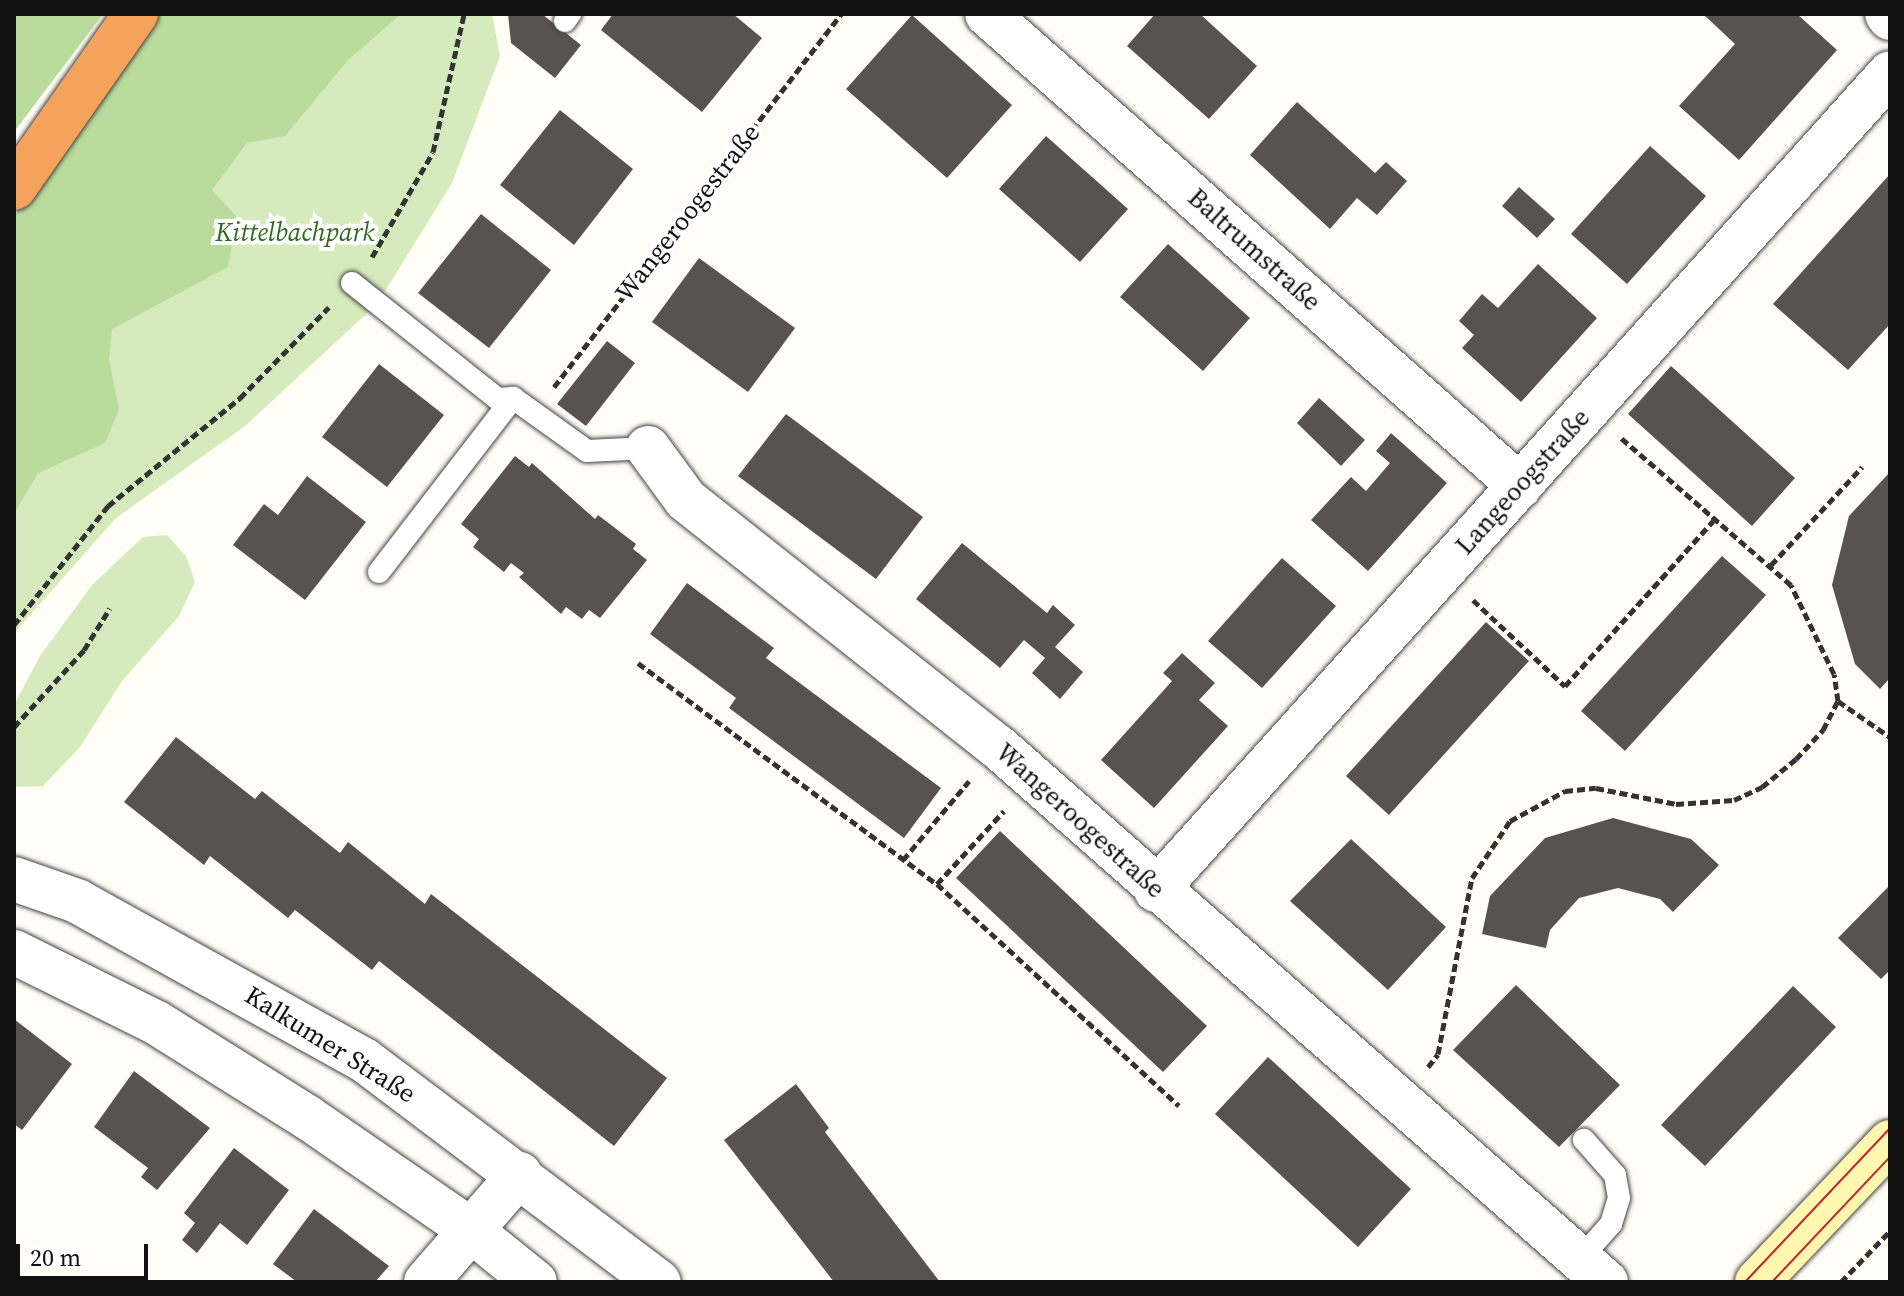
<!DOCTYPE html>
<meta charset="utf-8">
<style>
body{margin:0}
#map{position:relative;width:1904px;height:1296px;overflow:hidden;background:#fffdf5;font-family:"Source Serif 4",serif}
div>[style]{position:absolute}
.green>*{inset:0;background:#d5ebbd}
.forest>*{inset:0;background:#b9dc9c}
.building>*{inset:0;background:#5a524d}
.path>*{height:5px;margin-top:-2.5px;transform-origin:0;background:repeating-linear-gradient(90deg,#333 0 8px,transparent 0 12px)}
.roads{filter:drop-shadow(0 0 2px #444) drop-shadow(0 0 2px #444)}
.lane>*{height:22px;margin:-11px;padding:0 11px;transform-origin:11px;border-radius:11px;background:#fff}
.street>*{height:44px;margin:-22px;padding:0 22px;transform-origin:22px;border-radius:22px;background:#fff}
.secondary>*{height:44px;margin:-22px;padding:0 22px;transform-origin:22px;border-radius:22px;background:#fff6b0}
.highway>*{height:44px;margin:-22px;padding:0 22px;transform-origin:22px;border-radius:22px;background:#f5a25d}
.tram>*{height:2px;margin:-1px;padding:0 1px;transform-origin:1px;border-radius:1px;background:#c4262e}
span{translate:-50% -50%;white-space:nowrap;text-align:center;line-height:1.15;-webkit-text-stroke:8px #fff;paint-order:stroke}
.street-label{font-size:26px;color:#111}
.park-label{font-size:26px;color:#2f6b1f;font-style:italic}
.frame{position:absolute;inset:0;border:16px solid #111;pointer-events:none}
.scale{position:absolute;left:16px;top:1244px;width:132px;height:36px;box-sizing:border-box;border:4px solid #111;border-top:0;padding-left:10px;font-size:24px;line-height:28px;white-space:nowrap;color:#111;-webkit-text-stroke:6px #fff;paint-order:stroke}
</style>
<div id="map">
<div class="green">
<i style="clip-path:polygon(304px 14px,492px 14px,500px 56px,452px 183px,377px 304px,245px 426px,116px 518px,14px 633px,14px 447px)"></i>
<i style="clip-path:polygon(167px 535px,186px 556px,195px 582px,179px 616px,122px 681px,80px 747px,43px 786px,14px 787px,14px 705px,40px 656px,92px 585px,143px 537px)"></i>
</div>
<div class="forest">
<i style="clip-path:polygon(14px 14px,103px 14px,14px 132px)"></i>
<i style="clip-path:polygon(156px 14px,401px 14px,348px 60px,285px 136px,247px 143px,212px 190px,237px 217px,228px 267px,112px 329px,109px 359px,119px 409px,105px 443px,38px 473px,14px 514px,14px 217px)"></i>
</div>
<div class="building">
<i style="clip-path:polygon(508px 14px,542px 14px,581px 45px,555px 78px,511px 43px)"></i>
<i style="clip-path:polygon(613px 14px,733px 14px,762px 38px,702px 112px,601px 30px)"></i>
<i style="clip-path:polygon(1155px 14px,1200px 14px,1257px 66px,1209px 119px,1127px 46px)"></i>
<i style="clip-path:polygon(1703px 14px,1797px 14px,1837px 50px,1739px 160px,1679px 106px,1735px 44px)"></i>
<i style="clip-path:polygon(912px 15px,1012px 105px,947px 178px,846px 89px)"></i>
<i style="clip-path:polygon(1297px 102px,1375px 173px,1386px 162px,1407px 181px,1377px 215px,1357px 198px,1330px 229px,1250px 155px)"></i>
<i style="clip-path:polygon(560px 110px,633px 169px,574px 245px,500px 185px)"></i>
<i style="clip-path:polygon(1046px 136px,1128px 209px,1080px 262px,999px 189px)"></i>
<i style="clip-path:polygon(1650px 146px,1706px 196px,1627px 284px,1571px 234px)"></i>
<i style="clip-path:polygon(1890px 174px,1890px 324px,1848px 370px,1773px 304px)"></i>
<i style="clip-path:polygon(1519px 187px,1555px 219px,1537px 238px,1502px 206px)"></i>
<i style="clip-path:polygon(481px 214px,551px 270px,489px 348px,418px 293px)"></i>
<i style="clip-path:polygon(1168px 244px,1250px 318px,1203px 371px,1120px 297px)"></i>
<i style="clip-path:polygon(699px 258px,795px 328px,748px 392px,652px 322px)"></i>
<i style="clip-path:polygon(1538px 264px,1597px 318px,1521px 402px,1462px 348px,1474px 335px,1459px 321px,1482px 294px,1498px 308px)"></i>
<i style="clip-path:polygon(607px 341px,635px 363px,586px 426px,557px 404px)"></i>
<i style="clip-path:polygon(379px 364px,444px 415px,387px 487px,322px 437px)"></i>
<i style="clip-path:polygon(1671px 366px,1795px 478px,1752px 526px,1628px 414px)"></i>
<i style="clip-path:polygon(1319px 398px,1365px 440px,1341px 466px,1297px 423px)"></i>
<i style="clip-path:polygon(786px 414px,923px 517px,876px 579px,738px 476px)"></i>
<i style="clip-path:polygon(1391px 433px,1447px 483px,1368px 571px,1311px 520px,1351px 477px,1366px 491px,1390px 463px,1376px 451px)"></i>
<i style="clip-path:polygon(515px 456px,529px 467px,532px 463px,595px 519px,598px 515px,636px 544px,633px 549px,647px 560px,600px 618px,589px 610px,582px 619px,566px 607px,561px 614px,519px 577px,524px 573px,511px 563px,504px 572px,473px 547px,479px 539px,461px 524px)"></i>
<i style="clip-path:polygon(1890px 472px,1890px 678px,1880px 689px,1855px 664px,1832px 585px,1849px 516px)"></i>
<i style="clip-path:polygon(307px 476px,366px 522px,305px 600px,233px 545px,264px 504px,278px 515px)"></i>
<i style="clip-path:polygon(962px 543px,1047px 613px,1053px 605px,1075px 625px,1055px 647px,1083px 672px,1060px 699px,1032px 673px,1045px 658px,1024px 640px,1000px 668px,916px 599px)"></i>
<i style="clip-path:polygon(1722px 556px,1766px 595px,1625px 751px,1581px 711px)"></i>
<i style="clip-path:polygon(1282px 558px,1336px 606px,1262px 688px,1208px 641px)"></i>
<i style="clip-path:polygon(687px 583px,774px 648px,766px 658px,941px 788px,904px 838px,729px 708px,736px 698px,650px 634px)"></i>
<i style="clip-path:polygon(1486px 622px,1529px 661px,1389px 815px,1346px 776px)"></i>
<i style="clip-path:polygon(1182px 653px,1215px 683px,1199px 700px,1228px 726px,1154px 808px,1101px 760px,1172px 681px,1163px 673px)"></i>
<i style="clip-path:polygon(176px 737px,255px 799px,262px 791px,340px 853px,348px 842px,425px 904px,431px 894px,667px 1078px,614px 1146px,379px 961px,372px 970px,295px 910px,288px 918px,210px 856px,204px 865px,124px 802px)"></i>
<i style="clip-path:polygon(1613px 818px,1691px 839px,1719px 865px,1673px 912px,1660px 899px,1618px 888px,1579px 898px,1550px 930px,1546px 948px,1482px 934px,1490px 896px,1545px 838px)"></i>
<i style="clip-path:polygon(1000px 831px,1207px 1026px,1163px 1072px,956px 878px)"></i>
<i style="clip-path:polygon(1351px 839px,1446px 927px,1388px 990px,1290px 901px)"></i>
<i style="clip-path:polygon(1890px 885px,1890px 970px,1881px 979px,1838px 938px)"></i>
<i style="clip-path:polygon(1516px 985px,1620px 1085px,1559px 1147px,1453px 1050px)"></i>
<i style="clip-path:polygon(1793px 986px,1836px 1027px,1705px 1166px,1661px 1125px)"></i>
<i style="clip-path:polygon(14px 1019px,72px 1064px,22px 1130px,14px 1124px)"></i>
<i style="clip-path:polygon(1268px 1057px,1411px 1189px,1358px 1247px,1215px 1114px)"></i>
<i style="clip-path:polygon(134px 1071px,210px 1128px,157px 1190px,141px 1177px,148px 1168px,94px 1127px)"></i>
<i style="clip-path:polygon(796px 1084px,829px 1128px,825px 1132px,940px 1282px,834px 1282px,724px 1140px)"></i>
<i style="clip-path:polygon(234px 1148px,289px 1190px,247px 1245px,220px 1223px,197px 1253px,182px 1240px,195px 1223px,184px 1213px)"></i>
<i style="clip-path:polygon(314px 1209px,389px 1266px,375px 1282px,297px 1282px,273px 1264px)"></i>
</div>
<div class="path">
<i style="left:372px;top:257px;width:121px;rotate:-59.8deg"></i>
<i style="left:433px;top:152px;width:141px;rotate:-77.3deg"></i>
<i style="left:554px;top:387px;width:471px;rotate:-52.4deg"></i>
<i style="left:1771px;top:565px;width:134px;rotate:-47.1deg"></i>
<i style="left:1473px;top:600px;width:126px;rotate:43.1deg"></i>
<i style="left:1565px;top:686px;width:222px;rotate:-48.1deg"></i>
<i style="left:14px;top:625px;width:152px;rotate:-51.7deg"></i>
<i style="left:108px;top:506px;width:171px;rotate:-39.3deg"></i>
<i style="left:240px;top:398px;width:127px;rotate:-45.6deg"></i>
<i style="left:638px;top:663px;width:372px;rotate:36.5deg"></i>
<i style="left:937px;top:884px;width:328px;rotate:42.5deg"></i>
<i style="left:1838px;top:701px;width:63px;rotate:34.7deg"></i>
<i style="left:14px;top:727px;width:104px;rotate:-47.7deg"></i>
<i style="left:84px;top:650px;width:49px;rotate:-58.2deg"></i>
<i style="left:903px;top:860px;width:103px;rotate:-50.1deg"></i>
<i style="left:937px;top:884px;width:99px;rotate:-47.5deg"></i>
<i style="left:1428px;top:1067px;width:16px;rotate:-52deg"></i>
<i style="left:1438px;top:1054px;width:179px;rotate:-79.1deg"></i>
<i style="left:1472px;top:878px;width:69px;rotate:-56.3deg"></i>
<i style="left:1510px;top:821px;width:63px;rotate:-28.6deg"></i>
<i style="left:1565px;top:791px;width:31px;rotate:-6deg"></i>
<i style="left:1596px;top:788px;width:82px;rotate:11.3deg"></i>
<i style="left:1676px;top:804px;width:58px;rotate:-3.9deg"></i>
<i style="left:1734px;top:800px;width:31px;rotate:-25deg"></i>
<i style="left:1762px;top:787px;width:44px;rotate:-39.5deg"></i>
<i style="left:1796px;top:759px;width:40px;rotate:-47deg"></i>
<i style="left:1823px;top:730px;width:33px;rotate:-63deg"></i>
<i style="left:1838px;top:701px;width:27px;rotate:-98deg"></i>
<i style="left:1834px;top:674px;width:99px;rotate:-115.8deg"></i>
<i style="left:1791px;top:585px;width:226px;rotate:-139.1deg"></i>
<i style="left:1841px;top:1282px;width:71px;rotate:-46.1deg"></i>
</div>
<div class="roads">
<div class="lane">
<i style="left:565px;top:21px;width:9px;rotate:-54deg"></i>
<i style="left:352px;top:283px;width:186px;rotate:38.5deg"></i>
<i style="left:498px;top:399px;width:15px;rotate:-4deg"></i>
<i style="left:513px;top:398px;width:91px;rotate:35.6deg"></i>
<i style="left:587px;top:451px;width:61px;rotate:-2.8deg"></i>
<i style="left:379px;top:572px;width:220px;rotate:-52.4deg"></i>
<i style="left:1580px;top:1259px;width:47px;rotate:-48.5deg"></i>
<i style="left:1611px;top:1224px;width:27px;rotate:-73deg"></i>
<i style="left:1619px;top:1198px;width:23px;rotate:-100deg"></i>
<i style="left:1615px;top:1175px;width:47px;rotate:-131.5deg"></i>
</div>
<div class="street">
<i style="left:987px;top:14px;width:712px;rotate:41.53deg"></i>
<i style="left:1887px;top:14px;width:5px;rotate:53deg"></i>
<i style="left:648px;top:448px;width:64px;rotate:53.8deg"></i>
<i style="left:686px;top:500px;width:398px;rotate:38.4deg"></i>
<i style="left:998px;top:747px;width:810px;rotate:41.35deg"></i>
<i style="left:14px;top:879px;width:67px;rotate:19.2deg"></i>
<i style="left:77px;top:901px;width:328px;rotate:29deg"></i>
<i style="left:364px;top:1060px;width:369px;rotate:37deg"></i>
<i style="left:1156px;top:890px;width:1098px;rotate:-48.06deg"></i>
<i style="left:14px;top:952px;width:160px;rotate:26.4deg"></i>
<i style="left:157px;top:1023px;width:177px;rotate:32.1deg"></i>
<i style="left:307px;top:1117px;width:196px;rotate:34.6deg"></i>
<i style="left:468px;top:1228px;width:86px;rotate:38.9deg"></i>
<i style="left:426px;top:1282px;width:143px;rotate:-49deg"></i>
</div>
<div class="secondary">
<i style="left:1757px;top:1282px;width:193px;rotate:-46.5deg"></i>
</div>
<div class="highway">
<i style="left:14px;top:188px;width:213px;rotate:-55deg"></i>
</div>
</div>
<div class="tram">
<i style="left:1745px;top:1282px;width:212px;rotate:-46.7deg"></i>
<i style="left:1772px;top:1282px;width:172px;rotate:-46.7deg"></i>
</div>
<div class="street-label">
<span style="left:688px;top:213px;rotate:-52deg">Wangeroogestraße</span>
<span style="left:1254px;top:250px;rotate:42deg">Baltrumstraße</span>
<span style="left:1523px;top:482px;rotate:-48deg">Langeoogstraße</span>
<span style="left:1080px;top:821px;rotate:42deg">Wangeroogestraße</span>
<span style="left:330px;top:1045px;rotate:32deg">Kalkumer Straße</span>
</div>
<div class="park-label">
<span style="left:295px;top:233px">Kittelbachpark</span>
</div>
<div class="frame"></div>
<div class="scale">20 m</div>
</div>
